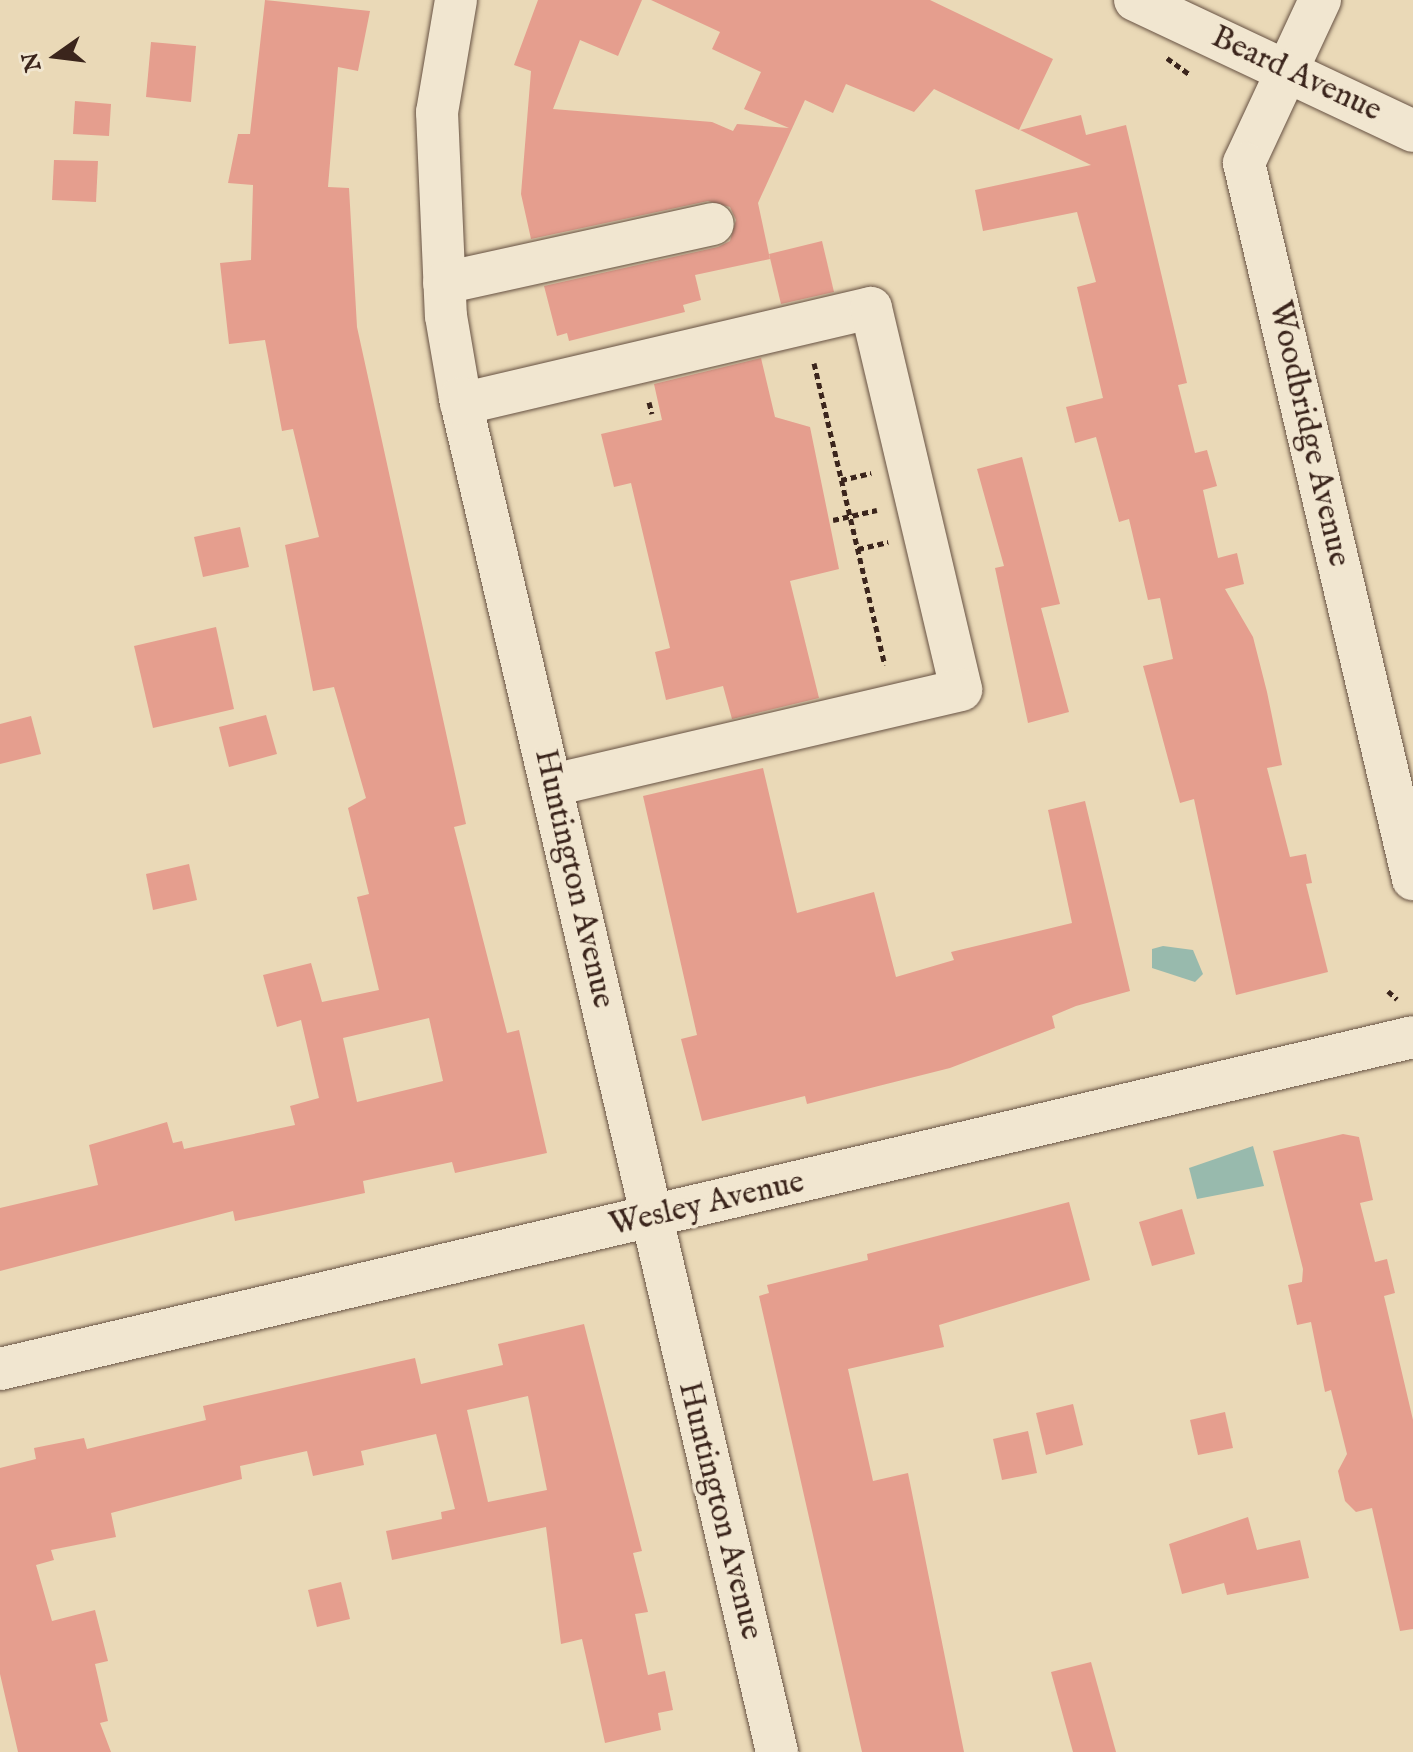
<!DOCTYPE html>
<style>
body{margin:0}
#map{position:relative;width:1413px;height:1752px;overflow:hidden;background:#ead9b7;font-family:"IM FELL English",serif}
div>[style]{position:absolute}
.water>*{inset:0;background:#98baad}
.building>*{inset:0;background:#e59e8e}
.path>*{height:5px;margin-top:-2.5px;transform-origin:0;background:repeating-linear-gradient(90deg,#3b251c 0 6px,transparent 0 10px)}
.roads{filter:drop-shadow(0 0 2px #675243) drop-shadow(0 0 2px #675243)}
.minor>*{height:42px;margin:-21px;padding:0 21px;transform-origin:21px;border-radius:21px;background:#f1e6d0}
span{translate:-50% -50%;white-space:nowrap;text-align:center;line-height:1.15;-webkit-text-stroke:7px #f1e6d0;paint-order:stroke}
.street-label{font-size:32px;color:#3b251c}
.north{position:absolute;left:16px;top:16px;width:80px;height:80px;-webkit-text-stroke:6px #f1e6d0;paint-order:stroke;rotate:256deg;font-size:22px;font-weight:700;line-height:32px;text-align:center;color:#3b251c}
.north::after{content:'';display:block;margin:auto;width:28px;height:36px;background:#3b251c;clip-path:polygon(50% 0,100% 100%,50% 72%,0 100%)}
</style>
<div id="map">
<div class="water">
<i style="clip-path:polygon(1163px 946px,1193px 950px,1203px 974px,1195px 982px,1152px 968px,1152px 949px)"></i>
<i style="clip-path:polygon(1253px 1146px,1264px 1186px,1197px 1199px,1189px 1168px)"></i>
</div>
<div class="building">
<i style="clip-path:polygon(evenodd,265px 0,370px 11px,358px 71px,338px 67px,328px 187px,349px 188px,357px 327px,466px 824px,454px 827px,507px 1033px,519px 1030px,547px 1153px,455px 1173px,452px 1162px,363px 1181px,365px 1193px,235px 1221px,233px 1211px,0 1271px,0 1208px,98px 1185px,89px 1145px,167px 1122px,173px 1143px,182px 1141px,184px 1149px,295px 1125px,290px 1106px,319px 1098px,301px 1020px,277px 1027px,263px 975px,311px 963px,322px 1002px,379px 990px,357px 897px,369px 894px,348px 808px,366px 798px,334px 687px,313px 691px,285px 545px,319px 537px,293px 429px,282px 431px,265px 340px,229px 344px,220px 263px,251px 260px,253px 185px,228px 183px,238px 134px,250px 134px,265px 0,429px 1018px,443px 1081px,357px 1102px,343px 1038px,429px 1018px)"></i>
<i style="clip-path:polygon(538px 0,642px 0,618px 56px,580px 40px,553px 109px,712px 122px,733px 131px,737px 124px,789px 128px,744px 109px,761px 72px,712px 49px,720px 32px,651px 0,930px 0,1053px 59px,1019px 130px,934px 89px,914px 112px,846px 84px,833px 113px,805px 100px,758px 203px,770px 259px,695px 275px,701px 300px,683px 305px,685px 312px,569px 341px,567px 333px,557px 336px,544px 286px,718px 247px,730px 241px,736px 220px,730px 207px,708px 201px,531px 239px,521px 194px,531px 71px,514px 65px)"></i>
<i style="clip-path:polygon(151px 42px,196px 46px,191px 102px,146px 97px)"></i>
<i style="clip-path:polygon(75px 101px,111px 104px,109px 136px,73px 134px)"></i>
<i style="clip-path:polygon(1081px 115px,1086px 135px,1126px 125px,1187px 383px,1178px 385px,1195px 453px,1207px 450px,1217px 486px,1203px 490px,1218px 558px,1237px 553px,1244px 584px,1225px 589px,1253px 637px,1267px 692px,1282px 765px,1267px 768px,1290px 857px,1306px 854px,1312px 883px,1306px 884px,1328px 972px,1236px 995px,1194px 799px,1180px 803px,1143px 666px,1173px 659px,1160px 598px,1148px 600px,1129px 519px,1119px 522px,1096px 437px,1075px 443px,1066px 407px,1103px 398px,1077px 287px,1096px 282px,1077px 212px,983px 231px,975px 190px,1091px 165px,1020px 130px)"></i>
<i style="clip-path:polygon(54px 160px,98px 161px,96px 202px,52px 200px)"></i>
<i style="clip-path:polygon(822px 241px,834px 292px,781px 304px,769px 254px)"></i>
<i style="clip-path:polygon(761px 358px,775px 417px,810px 427px,839px 569px,790px 581px,819px 698px,732px 719px,723px 686px,666px 700px,655px 652px,670px 648px,631px 483px,614px 487px,601px 434px,662px 420px,654px 384px)"></i>
<i style="clip-path:polygon(1022px 457px,1060px 604px,1041px 608px,1069px 712px,1028px 723px,995px 568px,1004px 566px,977px 469px)"></i>
<i style="clip-path:polygon(240px 527px,249px 567px,203px 577px,194px 537px)"></i>
<i style="clip-path:polygon(216px 627px,234px 709px,153px 728px,134px 646px)"></i>
<i style="clip-path:polygon(266px 715px,277px 754px,229px 767px,219px 727px)"></i>
<i style="clip-path:polygon(31px 716px,41px 754px,0 764px,0 724px)"></i>
<i style="clip-path:polygon(763px 768px,797px 913px,874px 892px,896px 977px,954px 960px,951px 952px,1072px 923px,1048px 810px,1085px 801px,1130px 991px,1076px 1006px,1052px 1016px,1055px 1028px,950px 1068px,807px 1104px,805px 1096px,702px 1121px,681px 1039px,697px 1035px,643px 796px)"></i>
<i style="clip-path:polygon(189px 864px,197px 900px,153px 910px,146px 874px)"></i>
<i style="clip-path:polygon(1343px 1134px,1359px 1137px,1373px 1200px,1360px 1203px,1375px 1262px,1387px 1259px,1395px 1293px,1384px 1296px,1413px 1420px,1413px 1629px,1400px 1631px,1372px 1508px,1356px 1512px,1345px 1501px,1338px 1471px,1347px 1454px,1331px 1390px,1325px 1392px,1311px 1322px,1297px 1325px,1288px 1285px,1302px 1282px,1303px 1269px,1273px 1151px)"></i>
<i style="clip-path:polygon(1069px 1202px,1090px 1280px,939px 1325px,944px 1347px,848px 1369px,873px 1481px,908px 1473px,964px 1752px,862px 1752px,759px 1296px,769px 1293px,767px 1285px,868px 1260px,867px 1254px)"></i>
<i style="clip-path:polygon(1182px 1209px,1195px 1254px,1152px 1266px,1139px 1222px)"></i>
<i style="clip-path:polygon(evenodd,584px 1324px,642px 1551px,633px 1553px,648px 1612px,635px 1614px,648px 1675px,665px 1671px,673px 1710px,658px 1713px,661px 1730px,605px 1743px,582px 1639px,561px 1644px,546px 1527px,392px 1560px,386px 1531px,442px 1519px,441px 1512px,455px 1509px,436px 1434px,361px 1451px,364px 1465px,313px 1476px,307px 1451px,240px 1466px,242px 1479px,111px 1513px,116px 1537px,51px 1550px,54px 1560px,36px 1565px,52px 1621px,95px 1610px,108px 1661px,95px 1664px,108px 1721px,100px 1723px,111px 1752px,18px 1752px,0 1674px,0 1468px,36px 1459px,34px 1448px,84px 1438px,87px 1449px,206px 1420px,203px 1406px,415px 1358px,421px 1384px,503px 1365px,498px 1344px,584px 1324px,528px 1396px,547px 1490px,488px 1502px,467px 1410px,528px 1396px)"></i>
<i style="clip-path:polygon(1073px 1404px,1083px 1445px,1046px 1455px,1036px 1413px)"></i>
<i style="clip-path:polygon(1225px 1412px,1233px 1448px,1198px 1455px,1190px 1420px)"></i>
<i style="clip-path:polygon(1028px 1431px,1037px 1473px,1002px 1480px,993px 1439px)"></i>
<i style="clip-path:polygon(1248px 1517px,1257px 1550px,1300px 1540px,1309px 1578px,1227px 1595px,1224px 1583px,1182px 1594px,1169px 1544px)"></i>
<i style="clip-path:polygon(341px 1582px,350px 1619px,317px 1627px,308px 1590px)"></i>
<i style="clip-path:polygon(1091px 1662px,1116px 1752px,1073px 1752px,1051px 1672px)"></i>
</div>
<div class="path">
<i style="left:1167px;top:58px;width:27px;rotate:36deg"></i>
<i style="left:814px;top:363px;width:310px;rotate:76.8deg"></i>
<i style="left:649px;top:402px;width:12px;rotate:76deg"></i>
<i style="left:841px;top:480px;width:31px;rotate:-13deg"></i>
<i style="left:833px;top:520px;width:45px;rotate:-12.8deg"></i>
<i style="left:858px;top:549px;width:31px;rotate:-13deg"></i>
<i style="left:1388px;top:991px;width:12px;rotate:42deg"></i>
</div>
<div class="roads">
<div class="minor">
<i style="left:456px;top:0;width:114px;rotate:99.6deg"></i>
<i style="left:437px;top:112px;width:204px;rotate:87.5deg"></i>
<i style="left:446px;top:316px;width:83px;rotate:80.3deg"></i>
<i style="left:460px;top:398px;width:1391px;rotate:76.82deg"></i>
<i style="left:1135px;top:0;width:307px;rotate:25.2deg"></i>
<i style="left:1320px;top:0;width:180px;rotate:115deg"></i>
<i style="left:1244px;top:163px;width:736px;rotate:76.72deg"></i>
<i style="left:444px;top:283px;width:275px;rotate:-12.4deg"></i>
<i style="left:461px;top:404px;width:421px;rotate:-13.2deg"></i>
<i style="left:871px;top:308px;width:392px;rotate:76.7deg"></i>
<i style="left:961px;top:690px;width:419px;rotate:166.9deg"></i>
<i style="left:0;top:1369px;width:1451px;rotate:-13.22deg"></i>
</div>
</div>
<div class="street-label">
<span style="left:1296px;top:75px;rotate:25deg">Beard Avenue</span>
<span style="left:1308px;top:434px;rotate:77deg">Woodbridge Avenue</span>
<span style="left:573px;top:879px;rotate:77deg">Huntington Avenue</span>
<span style="left:707px;top:1205px;rotate:-13deg">Wesley Avenue</span>
<span style="left:719px;top:1511px;rotate:76deg">Huntington Avenue</span>
</div>
<div class="north">N</div>
</div>
